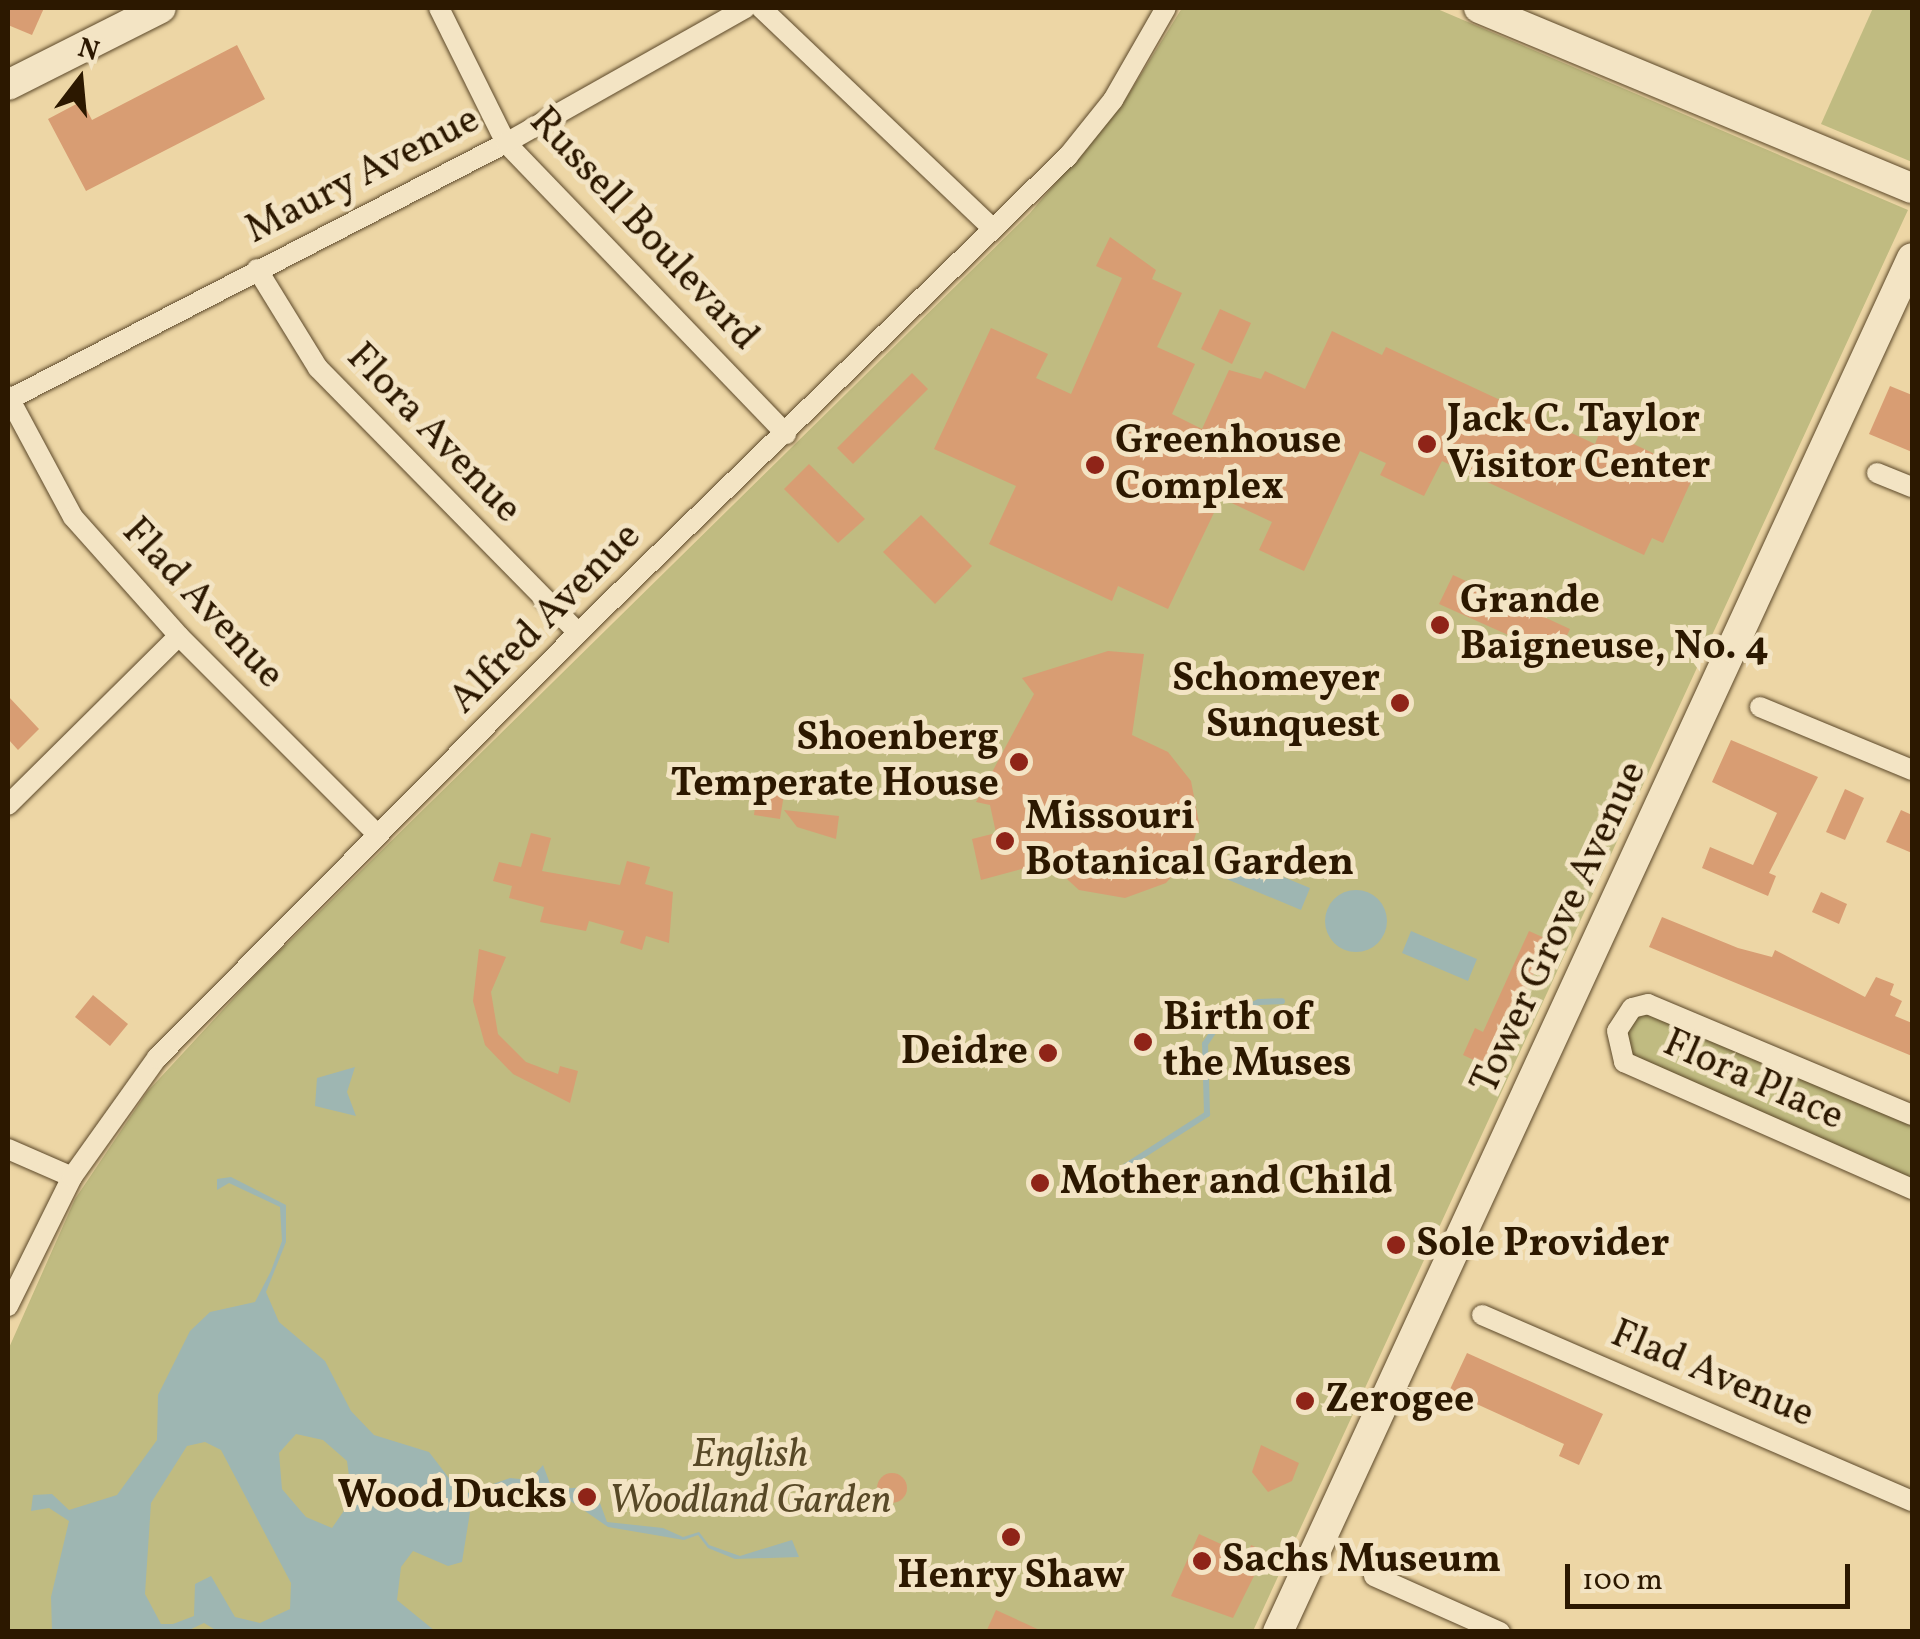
<!DOCTYPE html>
<style>
body{margin:0}
#map{position:relative;width:1920px;height:1639px;overflow:hidden;background:#edd6a5;font-family:Vollkorn,serif}
div>[style]{position:absolute}
.green>*{inset:0;background:#c0bb81}
.water>*{inset:0;background:#9eb6b2}
.round{border-radius:50%}
.stream>*{height:6px;margin:-3px;padding:0 3px;transform-origin:3px;border-radius:3px;background:#9eb6b2}
.building>*{inset:0;background:#d89d73}
.roads{filter:drop-shadow(0 0 2px #5c4829) drop-shadow(0 0 2px #5c4829)}
.street>*{height:20px;margin:-10px;padding:0 10px;transform-origin:10px;border-radius:10px;background:#f3e4c4}
.secondary>*{height:30px;margin:-15px;padding:0 15px;transform-origin:15px;border-radius:15px;background:#f3e4c4}
.dots>*{width:28px;height:28px;translate:-50% -50%;box-sizing:border-box;border:5px solid #f3e4c4;border-radius:50%}
span{translate:-50% -50%;white-space:nowrap;text-align:center;line-height:1.15;-webkit-text-stroke:10px #f3e4c4;paint-order:stroke}
.street-label{font-size:40px;color:#2c1800}
.poi-label{font-size:40px;color:#2c1800;font-weight:700}
.left{translate:0 -50%;text-align:left}
.right{translate:-100% -50%;text-align:right}
.park-label{font-size:40px;color:#584927;font-style:italic}
.frame{position:absolute;inset:0;border:10px solid #2c1800;pointer-events:none}
.north{position:absolute;left:30px;top:30px;width:100px;height:100px;-webkit-text-stroke:8px #f3e4c4;paint-order:stroke;rotate:16deg;font-size:28px;font-weight:700;line-height:40px;text-align:center;color:#2c1800}
.north::after{content:'';display:block;margin:auto;width:35px;height:45px;background:#2c1800;clip-path:polygon(50% 0,100% 100%,50% 72%,0 100%)}
.scale{position:absolute;left:1565px;top:1564px;width:285px;height:45px;box-sizing:border-box;border:5px solid #2c1800;border-top:0;padding-left:12px;font-size:30px;line-height:35px;white-space:nowrap;color:#2c1800;-webkit-text-stroke:8px #f3e4c4;paint-order:stroke}
</style>
<div id="map">
<div class="green">
<i style="clip-path:polygon(1182px 8px,1435px 8px,1908px 210px,1253px 1631px,8px 1632px,8px 1350px,75px 1199px,147px 1092px,256px 974px,1030px 213px,1122px 105px)"></i>
<i style="clip-path:polygon(1873px 8px,1912px 8px,1912px 162px,1821px 124px)"></i>
<i style="clip-path:polygon(1632px 1008px,1912px 1115px,1912px 1189px,1624px 1062px,1622px 1018px)"></i>
</div>
<div class="water">
<i style="clip-path:polygon(1233px 856px,1310px 888px,1301px 910px,1224px 878px)"></i>
<i class="round" style="left:1325px;top:890px;width:62px;height:62px"></i>
<i style="clip-path:polygon(1411px 931px,1477px 959px,1468px 981px,1402px 953px)"></i>
<i style="clip-path:polygon(355px 1067px,347px 1092px,356px 1116px,315px 1106px,317px 1078px)"></i>
<i style="clip-path:polygon(evenodd,231px 1177px,286px 1205px,286px 1242px,266px 1292px,279px 1322px,325px 1361px,351px 1411px,374px 1435px,429px 1452px,462px 1495px,510px 1478px,530px 1480px,543px 1465px,552px 1489px,594px 1487px,607px 1522px,663px 1528px,683px 1537px,699px 1532px,709px 1545px,740px 1556px,792px 1540px,799px 1557px,735px 1559px,708px 1548px,698px 1535px,684px 1540px,608px 1527px,559px 1493px,517px 1484px,471px 1506px,462px 1562px,448px 1566px,413px 1551px,401px 1567px,397px 1600px,435px 1631px,219px 1632px,204px 1623px,187px 1631px,52px 1631px,51px 1597px,69px 1521px,49px 1508px,31px 1511px,33px 1495px,52px 1494px,69px 1510px,117px 1495px,157px 1440px,158px 1395px,190px 1331px,210px 1312px,255px 1302px,271px 1271px,282px 1241px,280px 1207px,229px 1183px,217px 1190px,217px 1179px,231px 1177px,296px 1434px,323px 1440px,347px 1461px,352px 1499px,332px 1528px,306px 1517px,282px 1489px,279px 1453px,296px 1434px,231px 1177px,205px 1442px,221px 1450px,291px 1583px,290px 1609px,260px 1623px,235px 1617px,211px 1576px,195px 1584px,194px 1616px,173px 1624px,161px 1624px,145px 1594px,151px 1503px,187px 1446px,205px 1442px)"></i>
</div>
<div class="stream">
<i style="left:1123px;top:1168px;width:100px;rotate:-32.7deg"></i>
<i style="left:1207px;top:1114px;width:70px;rotate:-91.6deg"></i>
<i style="left:1205px;top:1044px;width:29px;rotate:-56deg"></i>
<i style="left:1221px;top:1020px;width:42px;rotate:-25.3deg"></i>
<i style="left:1259px;top:1002px;width:23px;rotate:-2deg"></i>
</div>
<div class="building">
<i style="clip-path:polygon(8px 8px,44px 8px,32px 35px,8px 25px)"></i>
<i style="clip-path:polygon(237px 45px,265px 99px,86px 191px,48px 119px,82px 101px,92px 120px)"></i>
<i style="clip-path:polygon(1110px 237px,1156px 270px,1152px 279px,1182px 293px,1157px 347px,1195px 364px,1172px 414px,1202px 429px,1229px 370px,1261px 379px,1265px 371px,1305px 389px,1332px 331px,1382px 355px,1386px 347px,1595px 444px,1601px 429px,1681px 466px,1693px 477px,1663px 543px,1652px 538px,1644px 555px,1442px 461px,1424px 496px,1380px 475px,1386px 463px,1360px 451px,1304px 571px,1259px 550px,1272px 522px,1221px 498px,1168px 609px,1118px 586px,1112px 601px,989px 544px,1016px 486px,934px 449px,991px 328px,1048px 354px,1036px 378px,1071px 394px,1122px 278px,1096px 266px)"></i>
<i style="clip-path:polygon(1220px 309px,1251px 323px,1232px 364px,1201px 349px)"></i>
<i style="clip-path:polygon(912px 373px,928px 389px,853px 464px,837px 448px)"></i>
<i style="clip-path:polygon(1890px 386px,1912px 395px,1912px 452px,1869px 434px)"></i>
<i style="clip-path:polygon(809px 464px,865px 519px,838px 543px,784px 489px)"></i>
<i style="clip-path:polygon(921px 515px,972px 566px,935px 604px,883px 552px)"></i>
<i style="clip-path:polygon(1453px 575px,1570px 629px,1557px 657px,1439px 604px)"></i>
<i style="clip-path:polygon(1108px 651px,1144px 654px,1132px 735px,1168px 752px,1191px 781px,1199px 823px,1189px 857px,1166px 883px,1125px 898px,1079px 890px,1048px 862px,981px 880px,972px 839px,996px 833px,990px 805px,976px 802px,1034px 694px,1022px 678px)"></i>
<i style="clip-path:polygon(8px 696px,39px 729px,18px 750px,8px 739px)"></i>
<i class="round" style="left:882px;top:726px;width:26px;height:26px"></i>
<i style="clip-path:polygon(1731px 740px,1818px 777px,1769px 873px,1776px 876px,1768px 896px,1702px 868px,1710px 847px,1753px 865px,1777px 813px,1712px 782px)"></i>
<i style="clip-path:polygon(758px 784px,785px 788px,780px 819px,754px 815px)"></i>
<i style="clip-path:polygon(1845px 789px,1864px 798px,1845px 840px,1826px 832px)"></i>
<i style="clip-path:polygon(784px 810px,839px 816px,836px 839px,797px 827px)"></i>
<i style="clip-path:polygon(1901px 810px,1912px 815px,1912px 853px,1886px 842px)"></i>
<i style="clip-path:polygon(531px 833px,551px 838px,542px 871px,620px 885px,627px 861px,650px 867px,645px 884px,673px 892px,669px 943px,646px 936px,642px 950px,620px 943px,624px 931px,589px 921px,586px 931px,540px 922px,544px 907px,509px 898px,512px 886px,493px 881px,499px 862px,521px 867px)"></i>
<i style="clip-path:polygon(1821px 892px,1847px 904px,1839px 924px,1812px 912px)"></i>
<i style="clip-path:polygon(1662px 917px,1738px 948px,1772px 957px,1775px 950px,1865px 997px,1876px 977px,1894px 984px,1890px 995px,1902px 1001px,1895px 1016px,1912px 1023px,1912px 1056px,1649px 947px)"></i>
<i style="clip-path:polygon(1529px 931px,1549px 940px,1491px 1068px,1463px 1055px,1475px 1028px,1483px 1032px)"></i>
<i style="clip-path:polygon(479px 949px,506px 957px,491px 992px,498px 1034px,526px 1062px,558px 1074px,560px 1066px,578px 1071px,570px 1103px,513px 1074px,485px 1045px,473px 1001px)"></i>
<i style="clip-path:polygon(93px 995px,128px 1024px,110px 1046px,75px 1017px)"></i>
<i style="clip-path:polygon(1467px 1353px,1603px 1414px,1579px 1465px,1559px 1456px,1564px 1444px,1470px 1401px,1465px 1411px,1444px 1402px)"></i>
<i style="clip-path:polygon(1261px 1445px,1299px 1463px,1292px 1481px,1268px 1492px,1252px 1472px)"></i>
<i class="round" style="left:877px;top:1473px;width:30px;height:30px"></i>
<i style="clip-path:polygon(1199px 1534px,1247px 1556px,1251px 1545px,1266px 1552px,1233px 1618px,1171px 1596px)"></i>
<i style="clip-path:polygon(996px 1610px,1044px 1632px,986px 1632px)"></i>
</div>
<div class="roads">
<div class="street">
<i style="left:439px;top:8px;width:151px;rotate:63.6deg"></i>
<i style="left:506px;top:143px;width:404px;rotate:46.1deg"></i>
<i style="left:761px;top:8px;width:320px;rotate:43.6deg"></i>
<i style="left:257px;top:269px;width:116px;rotate:58.4deg"></i>
<i style="left:318px;top:368px;width:371px;rotate:45.5deg"></i>
<i style="left:8px;top:396px;width:137px;rotate:61.8deg"></i>
<i style="left:73px;top:517px;width:159px;rotate:48.3deg"></i>
<i style="left:179px;top:636px;width:281px;rotate:45deg"></i>
<i style="left:8px;top:400px;width:560px;rotate:-27.3deg"></i>
<i style="left:506px;top:143px;width:275px;rotate:-29.4deg"></i>
<i style="left:1877px;top:473px;width:38px;rotate:22deg"></i>
<i style="left:1760px;top:707px;width:165px;rotate:22.5deg"></i>
<i style="left:8px;top:805px;width:240px;rotate:-44.7deg"></i>
<i style="left:1912px;top:1115px;width:286px;rotate:-157.2deg"></i>
<i style="left:1648px;top:1004px;width:16px;rotate:166deg"></i>
<i style="left:1632px;top:1008px;width:27px;rotate:123deg"></i>
<i style="left:1617px;top:1031px;width:32px;rotate:77deg"></i>
<i style="left:1624px;top:1062px;width:315px;rotate:23.8deg"></i>
<i style="left:8px;top:1149px;width:70px;rotate:23.6deg"></i>
<i style="left:8px;top:1306px;width:144px;rotate:-63.6deg"></i>
<i style="left:72px;top:1177px;width:146px;rotate:-54.5deg"></i>
<i style="left:157px;top:1058px;width:598px;rotate:-45.27deg"></i>
<i style="left:578px;top:633px;width:684px;rotate:-44.23deg"></i>
<i style="left:1068px;top:156px;width:72px;rotate:-51.2deg"></i>
<i style="left:1113px;top:100px;width:106px;rotate:-60.1deg"></i>
<i style="left:1482px;top:1315px;width:469px;rotate:23.4deg"></i>
<i style="left:1374px;top:1576px;width:138px;rotate:24deg"></i>
</div>
<div class="secondary">
<i style="left:1479px;top:8px;width:469px;rotate:22.6deg"></i>
<i style="left:8px;top:85px;width:171px;rotate:-26.7deg"></i>
<i style="left:1278px;top:1632px;width:1513px;rotate:-65.23deg"></i>
</div>
</div>
<div class="dots">
<i style="left:1427px;top:444px;background:#8f2418"></i>
<i style="left:1095px;top:465px;background:#8f2418"></i>
<i style="left:1440px;top:625px;background:#8f2418"></i>
<i style="left:1400px;top:703px;background:#8f2418"></i>
<i style="left:1019px;top:762px;background:#8f2418"></i>
<i style="left:1005px;top:841px;background:#8f2418"></i>
<i style="left:1143px;top:1042px;background:#8f2418"></i>
<i style="left:1048px;top:1053px;background:#8f2418"></i>
<i style="left:1040px;top:1183px;background:#8f2418"></i>
<i style="left:1396px;top:1245px;background:#8f2418"></i>
<i style="left:1305px;top:1401px;background:#8f2418"></i>
<i style="left:587px;top:1497px;background:#8f2418"></i>
<i style="left:1011px;top:1537px;background:#8f2418"></i>
<i style="left:1202px;top:1561px;background:#8f2418"></i>
</div>
<div class="street-label">
<span style="left:363px;top:176px;rotate:-27deg">Maury Avenue</span>
<span style="left:643px;top:230px;rotate:47deg">Russell Boulevard</span>
<span style="left:433px;top:434px;rotate:46deg">Flora Avenue</span>
<span style="left:202px;top:604px;rotate:47deg">Flad Avenue</span>
<span style="left:546px;top:619px;rotate:-45deg">Alfred Avenue</span>
<span style="left:1560px;top:928px;rotate:-65deg">Tower Grove Avenue</span>
<span style="left:1753px;top:1081px;rotate:24deg">Flora Place</span>
<span style="left:1712px;top:1375px;rotate:23deg">Flad Avenue</span>
</div>
<div class="poi-label">
<span class="left" style="left:1447px;top:444px">Jack C. Taylor<br>Visitor Center</span>
<span class="left" style="left:1115px;top:465px">Greenhouse<br>Complex</span>
<span class="left" style="left:1460px;top:625px">Grande<br>Baigneuse, No. 4</span>
<span class="right" style="left:1380px;top:703px">Schomeyer<br>Sunquest</span>
<span class="right" style="left:999px;top:762px">Shoenberg<br>Temperate House</span>
<span class="left" style="left:1025px;top:841px">Missouri<br>Botanical Garden</span>
<span class="left" style="left:1163px;top:1042px">Birth of<br>the Muses</span>
<span class="right" style="left:1028px;top:1053px">Deidre</span>
<span class="left" style="left:1060px;top:1183px">Mother and Child</span>
<span class="left" style="left:1416px;top:1245px">Sole Provider</span>
<span class="left" style="left:1325px;top:1401px">Zerogee</span>
<span class="right" style="left:567px;top:1497px">Wood Ducks</span>
<span class="left" style="left:1222px;top:1561px">Sachs Museum</span>
<span style="left:1011px;top:1577px">Henry Shaw</span>
</div>
<div class="park-label">
<span style="left:750px;top:1479px">English<br>Woodland Garden</span>
</div>
<div class="frame"></div>
<div class="north">N</div>
<div class="scale">100 m</div>
</div>
